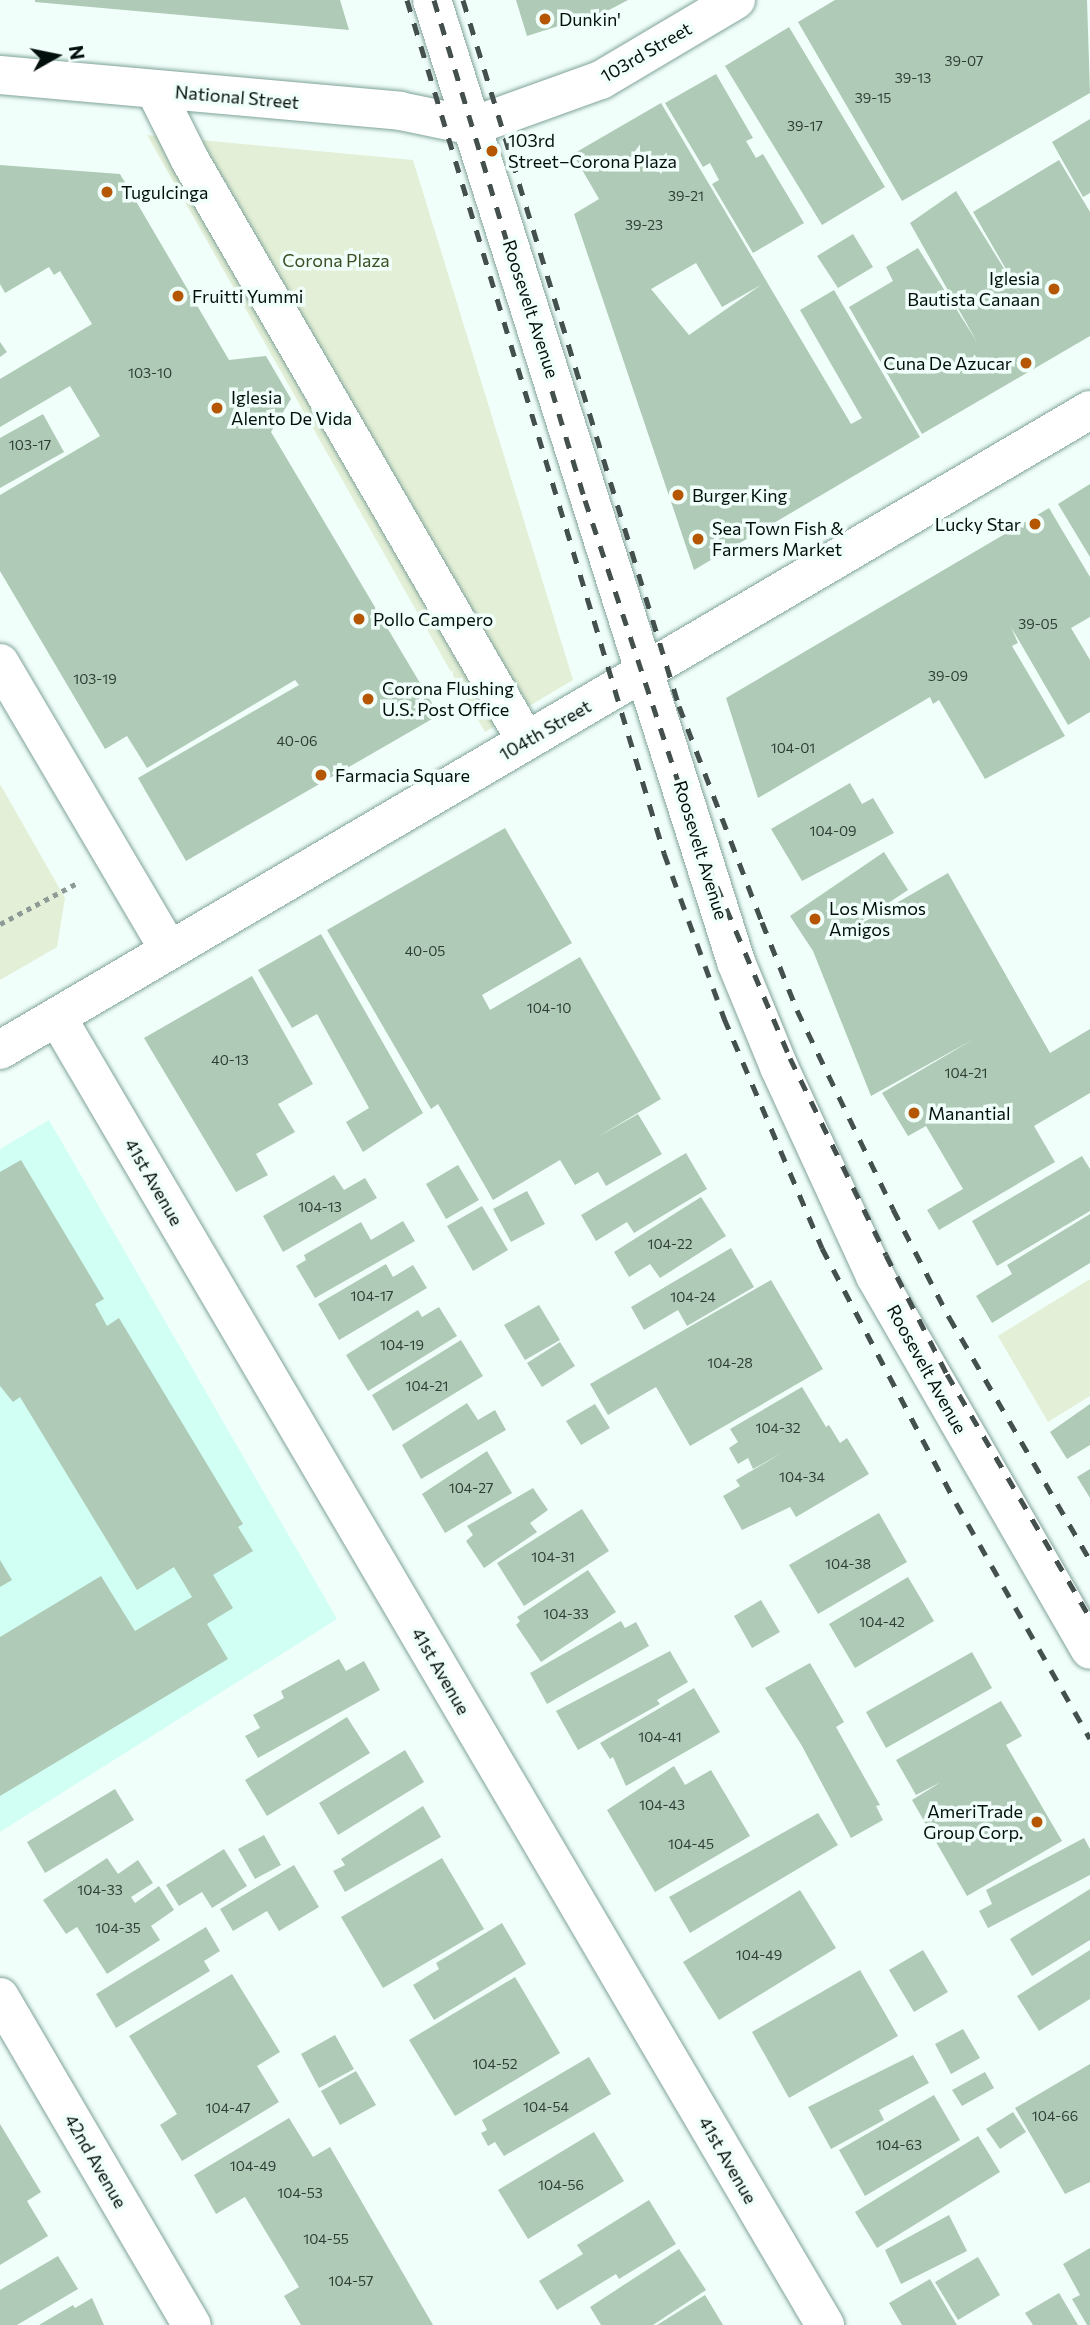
<!DOCTYPE html>
<meta charset="utf-8">
<style>
body{margin:0}
#map{position:relative;width:1090px;height:2325px;overflow:hidden;background:#f1fffb;font-family:Commissioner,sans-serif}
div>[style]{position:absolute}
.built>*{inset:0;background:#d1fff4}
.green>*{inset:0;background:#e3efd6}
.building>*{inset:0;background:#afcab6}
.path>*{height:4.5px;margin-top:-2.25px;transform-origin:0;background:repeating-linear-gradient(90deg,#8d9a96 0 5px,transparent 0 10px)}
.roads{filter:drop-shadow(0 0 2px #80a39a) drop-shadow(0 0 2px #80a39a)}
.street>*{height:38px;margin:-19px;padding:0 19px;transform-origin:19px;border-radius:19px;background:#fff}
.secondary>*{height:38px;margin:-19px;padding:0 19px;transform-origin:19px;border-radius:19px;background:#fff}
.rail>*{height:5px;margin-top:-2.5px;transform-origin:0;background:repeating-linear-gradient(90deg,#44504d 0 12px,transparent 0 24px)}
.dots>*{width:19px;height:19px;translate:-50% -50%;box-sizing:border-box;border:4px solid #f1fffb;border-radius:50%}
span{translate:-50% -50%;white-space:nowrap;text-align:center;line-height:1.15;-webkit-text-stroke:7px #f1fffb;paint-order:stroke}
.number-label{font-size:14px;color:#2e3e36}
.number-label span{-webkit-text-stroke-width:0}
.poi-label{font-size:18px;color:#030f0c}
.left{translate:0 -50%;text-align:left}
.right{translate:-100% -50%;text-align:right}
.street-label{font-size:18px;color:#030f0c}
.park-label{font-size:18px;color:#3c4e22}
.north{position:absolute;left:21px;top:21px;width:70px;height:70px;-webkit-text-stroke:5px #f1fffb;paint-order:stroke;rotate:81deg;font-size:19px;font-weight:700;line-height:28px;text-align:center;color:#030f0c}
.north::after{content:'';display:block;margin:auto;width:24px;height:32px;background:#030f0c;clip-path:polygon(50% 0,100% 100%,50% 72%,0 100%)}
</style>
<div id="map">
<div class="built">
<i style="clip-path:polygon(49px 1120px,337px 1619px,0 1832px,0 1149px)"></i>
</div>
<div class="green">
<i style="clip-path:polygon(147px 135px,413px 160px,573px 680px,485px 732px)"></i>
<i style="clip-path:polygon(0 784px,65px 898px,57px 947px,0 980px)"></i>
<i style="clip-path:polygon(1090px 1279px,1090px 1396px,1048px 1422px,998px 1336px)"></i>
</div>
<div class="building">
<i style="clip-path:polygon(35px 0,340px 0,349px 30px,35px 2px)"></i>
<i style="clip-path:polygon(516px 0,628px 0,609px 10px,527px 36px)"></i>
<i style="clip-path:polygon(835px 0,1087px 0,1090px 93px,902px 201px,798px 22px)"></i>
<i style="clip-path:polygon(789px 27px,885px 187px,822px 225px,725px 66px)"></i>
<i style="clip-path:polygon(716px 74px,753px 138px,746px 141px,756px 158px,763px 154px,804px 223px,753px 253px,712px 184px,719px 180px,710px 163px,703px 167px,665px 103px)"></i>
<i style="clip-path:polygon(evenodd,661px 103px,851px 424px,862px 418px,800px 310px,834px 290px,920px 437px,694px 570px,574px 214px,599px 199px,573px 154px,661px 103px,696px 263px,722px 307px,761px 285px,689px 335px,651px 289px,696px 263px)"></i>
<i style="clip-path:polygon(1090px 119px,1090px 193px,1083px 197px,1052px 142px)"></i>
<i style="clip-path:polygon(1059px 160px,1090px 212px,1090px 336px,922px 434px,849px 307px,893px 281px,886px 267px,918px 248px,977px 342px,910px 223px,956px 191px,1026px 304px,973px 212px)"></i>
<i style="clip-path:polygon(0 165px,120px 174px,229px 360px,266px 356px,291px 399px,271px 432px,439px 715px,186px 861px,138px 778px,299px 685px,295px 680px,147px 768px,127px 736px,105px 749px,0 571px,0 495px,100px 436px,70px 386px,0 427px,0 379px,92px 324px,60px 271px,54px 275px,49px 267px,5px 293px,0 284px)"></i>
<i style="clip-path:polygon(853px 234px,873px 267px,838px 288px,817px 256px)"></i>
<i style="clip-path:polygon(0 342px,7px 352px,0 357px)"></i>
<i style="clip-path:polygon(43px 414px,64px 452px,0 488px,0 438px)"></i>
<i style="clip-path:polygon(1090px 484px,1090px 557px,1058px 504px)"></i>
<i style="clip-path:polygon(1049px 508px,1090px 577px,1090px 617px,1071px 628px,1090px 660px,1090px 712px,1068px 725px,1011px 627px,1018px 643px,1012px 646px,1065px 736px,985px 779px,939px 700px,933px 704px,930px 697px,758px 798px,726px 698px)"></i>
<i style="clip-path:polygon(850px 783px,862px 804px,873px 798px,894px 833px,802px 881px,771px 829px)"></i>
<i style="clip-path:polygon(505px 828px,572px 943px,482px 995px,490px 1010px,580px 957px,661px 1099px,594px 1139px,638px 1114px,662px 1154px,606px 1186px,598px 1172px,575px 1185px,560px 1160px,493px 1200px,438px 1104px,431px 1109px,327px 930px)"></i>
<i style="clip-path:polygon(884px 852px,908px 890px,828px 943px,948px 873px,1050px 1053px,1090px 1029px,1090px 1093px,1034px 1126px,1055px 1162px,939px 1230px,927px 1210px,963px 1189px,926px 1126px,908px 1136px,882px 1093px,974px 1039px,871px 1096px,813px 951px,790px 916px)"></i>
<i style="clip-path:polygon(321px 934px,423px 1113px,363px 1152px,346px 1122px,369px 1108px,317px 1014px,292px 1028px,258px 970px)"></i>
<i style="clip-path:polygon(252px 976px,313px 1084px,278px 1104px,295px 1132px,256px 1154px,268px 1175px,236px 1192px,144px 1038px)"></i>
<i style="clip-path:polygon(686px 1153px,707px 1189px,634px 1233px,627px 1222px,596px 1241px,581px 1215px)"></i>
<i style="clip-path:polygon(1082px 1156px,1090px 1169px,1090px 1211px,997px 1266px,972px 1221px)"></i>
<i style="clip-path:polygon(21px 1160px,104px 1299px,95px 1304px,107px 1326px,119px 1318px,243px 1524px,238px 1527px,253px 1551px,213px 1575px,233px 1608px,207px 1624px,228px 1659px,0 1796px,0 1637px,101px 1576px,135px 1631px,192px 1597px,174px 1567px,137px 1590px,20px 1397px,13px 1402px,0 1386px,0 1172px)"></i>
<i style="clip-path:polygon(458px 1165px,479px 1200px,446px 1219px,426px 1184px)"></i>
<i style="clip-path:polygon(334px 1175px,344px 1190px,365px 1178px,377px 1198px,283px 1252px,263px 1216px)"></i>
<i style="clip-path:polygon(527px 1191px,545px 1224px,511px 1242px,493px 1209px)"></i>
<i style="clip-path:polygon(701px 1197px,726px 1236px,660px 1278px,650px 1264px,629px 1277px,614px 1252px)"></i>
<i style="clip-path:polygon(482px 1206px,508px 1250px,473px 1271px,447px 1226px)"></i>
<i style="clip-path:polygon(1090px 1214px,1090px 1263px,992px 1323px,976px 1296px,1012px 1274px,1007px 1265px)"></i>
<i style="clip-path:polygon(403px 1221px,415px 1241px,315px 1298px,296px 1266px,306px 1260px,304px 1255px,361px 1222px,371px 1240px)"></i>
<i style="clip-path:polygon(731px 1248px,754px 1287px,687px 1326px,678px 1310px,644px 1330px,631px 1307px)"></i>
<i style="clip-path:polygon(386px 1264px,393px 1277px,413px 1265px,427px 1288px,339px 1340px,318px 1304px)"></i>
<i style="clip-path:polygon(771px 1280px,823px 1369px,690px 1446px,656px 1387px,608px 1415px,590px 1384px)"></i>
<i style="clip-path:polygon(539px 1305px,560px 1340px,525px 1360px,504px 1325px)"></i>
<i style="clip-path:polygon(439px 1307px,457px 1336px,368px 1391px,346px 1355px,418px 1310px,422px 1317px)"></i>
<i style="clip-path:polygon(461px 1340px,483px 1376px,393px 1431px,372px 1395px)"></i>
<i style="clip-path:polygon(560px 1342px,575px 1366px,542px 1387px,527px 1363px)"></i>
<i style="clip-path:polygon(802px 1387px,826px 1427px,829px 1425px,840px 1443px,847px 1438px,869px 1474px,796px 1517px,790px 1507px,742px 1530px,723px 1496px,740px 1486px,736px 1480px,782px 1453px,753px 1469px,748px 1458px,738px 1464px,729px 1448px,738px 1442px,730px 1429px)"></i>
<i style="clip-path:polygon(467px 1403px,478px 1420px,495px 1410px,506px 1430px,421px 1479px,402px 1445px)"></i>
<i style="clip-path:polygon(595px 1404px,610px 1428px,581px 1445px,566px 1421px)"></i>
<i style="clip-path:polygon(1090px 1404px,1090px 1445px,1067px 1459px,1050px 1432px)"></i>
<i style="clip-path:polygon(487px 1451px,512px 1493px,445px 1533px,422px 1494px)"></i>
<i style="clip-path:polygon(1090px 1469px,1090px 1498px,1077px 1477px)"></i>
<i style="clip-path:polygon(533px 1488px,548px 1510px,530px 1523px,537px 1532px,484px 1568px,466px 1541px,473px 1535px,467px 1526px)"></i>
<i style="clip-path:polygon(582px 1509px,609px 1551px,524px 1606px,497px 1563px)"></i>
<i style="clip-path:polygon(879px 1513px,907px 1562px,818px 1614px,789px 1565px)"></i>
<i style="clip-path:polygon(0 1560px,12px 1580px,0 1587px)"></i>
<i style="clip-path:polygon(588px 1570px,616px 1612px,541px 1662px,516px 1625px,520px 1621px,517px 1617px)"></i>
<i style="clip-path:polygon(908px 1577px,934px 1621px,855px 1668px,829px 1624px)"></i>
<i style="clip-path:polygon(761px 1600px,780px 1632px,752px 1648px,734px 1616px)"></i>
<i style="clip-path:polygon(621px 1621px,625px 1628px,636px 1622px,649px 1646px,547px 1704px,530px 1673px)"></i>
<i style="clip-path:polygon(670px 1651px,688px 1682px,657px 1700px,660px 1704px,578px 1750px,556px 1711px)"></i>
<i style="clip-path:polygon(972px 1652px,992px 1688px,886px 1748px,866px 1712px)"></i>
<i style="clip-path:polygon(339px 1659px,346px 1671px,364px 1661px,380px 1690px,258px 1758px,245px 1736px,260px 1728px,253px 1715px,284px 1698px,281px 1691px)"></i>
<i style="clip-path:polygon(810px 1663px,844px 1722px,836px 1727px,880px 1805px,876px 1806px,883px 1820px,851px 1838px,802px 1746px,765px 1688px)"></i>
<i style="clip-path:polygon(694px 1688px,720px 1732px,626px 1786px,613px 1757px,610px 1759px,600px 1743px)"></i>
<i style="clip-path:polygon(1001px 1701px,1022px 1736px,1006px 1745px,1062px 1841px,967px 1896px,912px 1800px,941px 1782px,916px 1795px,896px 1760px)"></i>
<i style="clip-path:polygon(347px 1717px,370px 1753px,267px 1816px,245px 1780px)"></i>
<i style="clip-path:polygon(405px 1750px,424px 1782px,338px 1835px,319px 1803px)"></i>
<i style="clip-path:polygon(674px 1766px,685px 1785px,711px 1770px,750px 1836px,655px 1892px,607px 1810px)"></i>
<i style="clip-path:polygon(115px 1789px,134px 1820px,45px 1873px,27px 1842px)"></i>
<i style="clip-path:polygon(423px 1806px,441px 1837px,345px 1892px,333px 1871px,345px 1865px,341px 1859px)"></i>
<i style="clip-path:polygon(818px 1813px,838px 1845px,690px 1933px,669px 1897px)"></i>
<i style="clip-path:polygon(264px 1835px,281px 1865px,255px 1879px,238px 1849px)"></i>
<i style="clip-path:polygon(1084px 1838px,1090px 1849px,1090px 1875px,988px 1928px,979px 1911px,992px 1904px,986px 1890px)"></i>
<i style="clip-path:polygon(224px 1849px,247px 1886px,212px 1908px,202px 1892px,179px 1906px,166px 1885px)"></i>
<i style="clip-path:polygon(107px 1858px,118px 1874px,138px 1860px,153px 1883px,131px 1897px,135px 1903px,159px 1886px,174px 1910px,151px 1926px,160px 1940px,107px 1974px,77px 1927px,66px 1934px,43px 1900px)"></i>
<i style="clip-path:polygon(442px 1858px,484px 1929px,383px 1988px,341px 1917px)"></i>
<i style="clip-path:polygon(294px 1865px,319px 1907px,279px 1931px,267px 1911px,233px 1931px,220px 1909px)"></i>
<i style="clip-path:polygon(1090px 1889px,1090px 1940px,1032px 1976px,1010px 1939px)"></i>
<i style="clip-path:polygon(800px 1890px,836px 1948px,719px 2020px,683px 1962px)"></i>
<i style="clip-path:polygon(502px 1923px,526px 1964px,434px 2020px,413px 1985px,439px 1969px,436px 1963px)"></i>
<i style="clip-path:polygon(206px 1927px,220px 1951px,204px 1961px,210px 1971px,116px 2028px,96px 1994px)"></i>
<i style="clip-path:polygon(923px 1950px,948px 1992px,914px 2012px,889px 1970px)"></i>
<i style="clip-path:polygon(1090px 1950px,1090px 1999px,1039px 2031px,1017px 1996px)"></i>
<i style="clip-path:polygon(860px 1970px,898px 2036px,789px 2098px,752px 2032px)"></i>
<i style="clip-path:polygon(232px 1974px,280px 2052px,257px 2066px,279px 2102px,182px 2161px,160px 2125px,177px 2114px,129px 2036px)"></i>
<i style="clip-path:polygon(515px 1977px,560px 2053px,455px 2116px,409px 2040px)"></i>
<i style="clip-path:polygon(963px 2029px,980px 2058px,951px 2074px,935px 2044px)"></i>
<i style="clip-path:polygon(335px 2035px,354px 2069px,319px 2088px,301px 2054px)"></i>
<i style="clip-path:polygon(913px 2055px,929px 2083px,879px 2110px,884px 2120px,831px 2149px,808px 2107px)"></i>
<i style="clip-path:polygon(589px 2057px,611px 2094px,504px 2156px,495px 2142px,488px 2146px,481px 2133px,487px 2130px,482px 2120px)"></i>
<i style="clip-path:polygon(1090px 2064px,1090px 2182px,1065px 2194px,1015px 2108px)"></i>
<i style="clip-path:polygon(356px 2071px,376px 2105px,340px 2125px,321px 2091px)"></i>
<i style="clip-path:polygon(985px 2072px,994px 2088px,962px 2106px,952px 2090px)"></i>
<i style="clip-path:polygon(934px 2095px,960px 2140px,865px 2196px,839px 2150px)"></i>
<i style="clip-path:polygon(1013px 2112px,1026px 2132px,1000px 2149px,986px 2129px)"></i>
<i style="clip-path:polygon(289px 2118px,313px 2157px,330px 2147px,433px 2325px,301px 2325px,284px 2296px,299px 2287px,245px 2197px,216px 2214px,194px 2175px)"></i>
<i style="clip-path:polygon(0 2124px,41px 2192px,27px 2201px,48px 2236px,0 2265px)"></i>
<i style="clip-path:polygon(594px 2132px,624px 2181px,528px 2239px,498px 2190px)"></i>
<i style="clip-path:polygon(978px 2136px,1000px 2172px,877px 2248px,855px 2212px)"></i>
<i style="clip-path:polygon(649px 2200px,676px 2244px,619px 2279px,616px 2274px,557px 2310px,539px 2281px,583px 2254px,577px 2245px)"></i>
<i style="clip-path:polygon(949px 2215px,967px 2251px,901px 2284px,885px 2250px)"></i>
<i style="clip-path:polygon(1090px 2248px,1090px 2325px,1087px 2325px,1072px 2299px,1080px 2295px,1063px 2264px)"></i>
<i style="clip-path:polygon(679px 2249px,706px 2290px,653px 2325px,601px 2325px,590px 2307px)"></i>
<i style="clip-path:polygon(58px 2256px,78px 2289px,17px 2325px,0 2325px,0 2290px)"></i>
<i style="clip-path:polygon(978px 2257px,1000px 2295px,958px 2320px,935px 2282px)"></i>
<i style="clip-path:polygon(930px 2279px,957px 2325px,902px 2325px,889px 2303px)"></i>
<i style="clip-path:polygon(1059px 2293px,1078px 2325px,1033px 2325px,1025px 2313px)"></i>
<i style="clip-path:polygon(705px 2295px,723px 2325px,657px 2325px)"></i>
<i style="clip-path:polygon(92px 2298px,104px 2325px,39px 2325px,73px 2305px,75px 2308px)"></i>
</div>
<div class="path">
<i style="left:0;top:924px;width:89px;rotate:-28deg"></i>
</div>
<div class="roads">
<div class="street">
<i style="left:0;top:75px;width:402px;rotate:5.1deg"></i>
<i style="left:400px;top:111px;width:75px;rotate:11.6deg"></i>
<i style="left:473px;top:126px;width:136px;rotate:-19.8deg"></i>
<i style="left:601px;top:80px;width:157px;rotate:-30.7deg"></i>
<i style="left:155px;top:90px;width:78px;rotate:63.4deg"></i>
<i style="left:190px;top:160px;width:671px;rotate:59.96deg"></i>
<i style="left:0;top:663px;width:333px;rotate:59.5deg"></i>
<i style="left:57px;top:1017px;width:1517px;rotate:59.58deg"></i>
<i style="left:0;top:1050px;width:1264px;rotate:-30.42deg"></i>
<i style="left:0;top:1997px;width:380px;rotate:59.7deg"></i>
</div>
<div class="secondary">
<i style="left:432px;top:0;width:1009px;rotate:72.46deg"></i>
<i style="left:736px;top:962px;width:113px;rotate:67.7deg"></i>
<i style="left:779px;top:1067px;width:230px;rotate:65.3deg"></i>
<i style="left:875px;top:1276px;width:431px;rotate:60.1deg"></i>
</div>
</div>
<div class="rail">
<i style="left:407px;top:0;width:891px;rotate:73.23deg"></i>
<i style="left:664px;top:853px;width:176px;rotate:70deg"></i>
<i style="left:724px;top:1018px;width:250px;rotate:66.9deg"></i>
<i style="left:822px;top:1248px;width:288px;rotate:62.3deg"></i>
<i style="left:956px;top:1503px;width:271px;rotate:60.4deg"></i>
<i style="left:434px;top:0;width:522px;rotate:73.2deg"></i>
<i style="left:585px;top:500px;width:360px;rotate:71.7deg"></i>
<i style="left:698px;top:842px;width:235px;rotate:66.9deg"></i>
<i style="left:790px;top:1058px;width:219px;rotate:64deg"></i>
<i style="left:886px;top:1255px;width:134px;rotate:62.9deg"></i>
<i style="left:947px;top:1374px;width:283px;rotate:59.6deg"></i>
<i style="left:463px;top:0;width:738px;rotate:72.99deg"></i>
<i style="left:679px;top:706px;width:231px;rotate:69deg"></i>
<i style="left:762px;top:922px;width:95px;rotate:68.3deg"></i>
<i style="left:797px;top:1010px;width:221px;rotate:64.2deg"></i>
<i style="left:893px;top:1209px;width:122px;rotate:62.6deg"></i>
<i style="left:949px;top:1317px;width:281px;rotate:59.9deg"></i>
</div>
<div class="dots">
<i style="left:545px;top:19px;background:#b45602"></i>
<i style="left:492px;top:151px;background:#b45602"></i>
<i style="left:107px;top:192px;background:#b45602"></i>
<i style="left:1054px;top:289px;background:#b45602"></i>
<i style="left:178px;top:296px;background:#b45602"></i>
<i style="left:1026px;top:363px;background:#b45602"></i>
<i style="left:217px;top:408px;background:#b45602"></i>
<i style="left:678px;top:495px;background:#b45602"></i>
<i style="left:1035px;top:524px;background:#b45602"></i>
<i style="left:698px;top:539px;background:#b45602"></i>
<i style="left:359px;top:619px;background:#b45602"></i>
<i style="left:368px;top:699px;background:#b45602"></i>
<i style="left:321px;top:775px;background:#b45602"></i>
<i style="left:815px;top:919px;background:#b45602"></i>
<i style="left:914px;top:1113px;background:#b45602"></i>
<i style="left:1037px;top:1822px;background:#b45602"></i>
</div>
<div class="number-label">
<span style="left:964px;top:61px">39-07</span>
<span style="left:913px;top:78px">39-13</span>
<span style="left:873px;top:98px">39-15</span>
<span style="left:805px;top:126px">39-17</span>
<span style="left:686px;top:196px">39-21</span>
<span style="left:644px;top:225px">39-23</span>
<span style="left:150px;top:373px">103-10</span>
<span style="left:30px;top:445px">103-17</span>
<span style="left:1038px;top:624px">39-05</span>
<span style="left:948px;top:676px">39-09</span>
<span style="left:95px;top:679px">103-19</span>
<span style="left:297px;top:741px">40-06</span>
<span style="left:793px;top:748px">104-01</span>
<span style="left:833px;top:831px">104-09</span>
<span style="left:425px;top:951px">40-05</span>
<span style="left:549px;top:1008px">104-10</span>
<span style="left:230px;top:1060px">40-13</span>
<span style="left:966px;top:1073px">104-21</span>
<span style="left:320px;top:1207px">104-13</span>
<span style="left:670px;top:1244px">104-22</span>
<span style="left:372px;top:1296px">104-17</span>
<span style="left:693px;top:1297px">104-24</span>
<span style="left:402px;top:1345px">104-19</span>
<span style="left:730px;top:1363px">104-28</span>
<span style="left:427px;top:1386px">104-21</span>
<span style="left:778px;top:1428px">104-32</span>
<span style="left:802px;top:1477px">104-34</span>
<span style="left:471px;top:1488px">104-27</span>
<span style="left:553px;top:1557px">104-31</span>
<span style="left:848px;top:1564px">104-38</span>
<span style="left:566px;top:1614px">104-33</span>
<span style="left:882px;top:1622px">104-42</span>
<span style="left:660px;top:1737px">104-41</span>
<span style="left:662px;top:1805px">104-43</span>
<span style="left:691px;top:1844px">104-45</span>
<span style="left:100px;top:1890px">104-33</span>
<span style="left:118px;top:1928px">104-35</span>
<span style="left:759px;top:1955px">104-49</span>
<span style="left:495px;top:2064px">104-52</span>
<span style="left:546px;top:2107px">104-54</span>
<span style="left:228px;top:2108px">104-47</span>
<span style="left:1055px;top:2116px">104-66</span>
<span style="left:899px;top:2145px">104-63</span>
<span style="left:253px;top:2166px">104-49</span>
<span style="left:561px;top:2185px">104-56</span>
<span style="left:300px;top:2193px">104-53</span>
<span style="left:326px;top:2239px">104-55</span>
<span style="left:351px;top:2281px">104-57</span>
</div>
<div class="poi-label">
<span class="left" style="left:559px;top:19px">Dunkin'</span>
<span class="left" style="left:508px;top:151px">103rd<br>Street–Corona Plaza</span>
<span class="left" style="left:121px;top:192px">Tugulcinga</span>
<span class="right" style="left:1040px;top:289px">Iglesia<br>Bautista Canaan</span>
<span class="left" style="left:192px;top:296px">Fruitti Yummi</span>
<span class="right" style="left:1012px;top:363px">Cuna De Azucar</span>
<span class="left" style="left:231px;top:408px">Iglesia<br>Alento De Vida</span>
<span class="left" style="left:692px;top:495px">Burger King</span>
<span class="right" style="left:1021px;top:524px">Lucky Star</span>
<span class="left" style="left:712px;top:539px">Sea Town Fish &amp;<br>Farmers Market</span>
<span class="left" style="left:373px;top:619px">Pollo Campero</span>
<span class="left" style="left:382px;top:699px">Corona Flushing<br>U.S. Post Office</span>
<span class="left" style="left:335px;top:775px">Farmacia Square</span>
<span class="left" style="left:829px;top:919px">Los Mismos<br>Amigos</span>
<span class="left" style="left:928px;top:1113px">Manantial</span>
<span class="right" style="left:1023px;top:1822px">AmeriTrade<br>Group Corp.</span>
</div>
<div class="street-label">
<span style="left:646px;top:52px;rotate:-30deg">103rd Street</span>
<span style="left:237px;top:97px;rotate:5deg">National Street</span>
<span style="left:531px;top:309px;rotate:72deg">Roosevelt Avenue</span>
<span style="left:545px;top:730px;rotate:-30deg">104th Street</span>
<span style="left:701px;top:850px;rotate:73deg">Roosevelt Avenue</span>
<span style="left:154px;top:1182px;rotate:60deg">41st Avenue</span>
<span style="left:927px;top:1369px;rotate:61deg">Roosevelt Avenue</span>
<span style="left:441px;top:1671px;rotate:60deg">41st Avenue</span>
<span style="left:728px;top:2160px;rotate:60deg">41st Avenue</span>
<span style="left:96px;top:2161px;rotate:60deg">42nd Avenue</span>
</div>
<div class="park-label">
<span style="left:336px;top:260px">Corona Plaza</span>
</div>
<div class="north">N</div>
</div>
